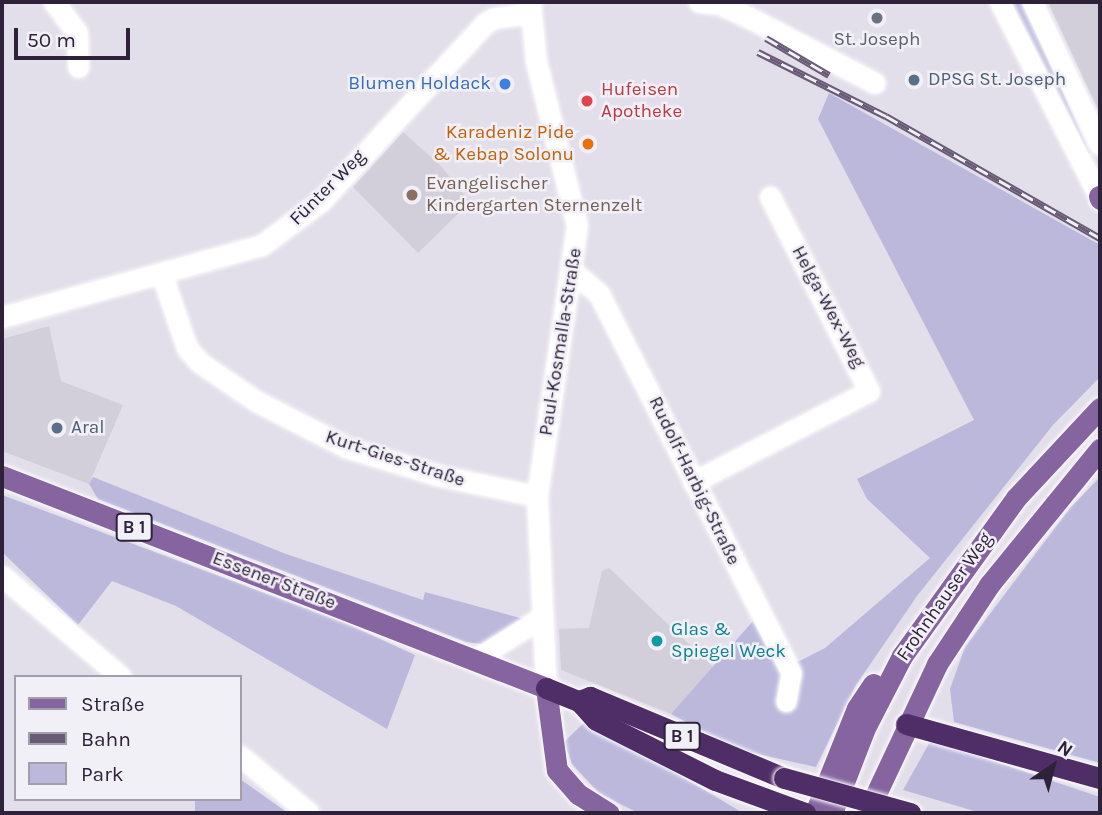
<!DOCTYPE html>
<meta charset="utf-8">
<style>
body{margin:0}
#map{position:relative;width:1102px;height:815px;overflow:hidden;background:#e3dfea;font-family:Karla,sans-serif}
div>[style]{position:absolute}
.built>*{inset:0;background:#d2ceda}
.green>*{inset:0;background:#bbb8dc}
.roads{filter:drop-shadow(0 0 2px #fff) drop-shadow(0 0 2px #fff)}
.minor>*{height:19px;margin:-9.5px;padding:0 9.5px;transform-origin:9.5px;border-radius:9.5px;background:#fff}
.major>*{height:21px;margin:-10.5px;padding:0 10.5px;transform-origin:10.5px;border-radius:10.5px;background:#85649f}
.highway>*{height:21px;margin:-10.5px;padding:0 10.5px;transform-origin:10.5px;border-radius:10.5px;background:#4f2d66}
.rail>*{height:7px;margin-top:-3.5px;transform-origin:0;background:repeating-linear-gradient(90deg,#f2f0f7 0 13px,#695b76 0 26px);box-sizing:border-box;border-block:2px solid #695b76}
.bridges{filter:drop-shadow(0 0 2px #fff) drop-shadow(0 0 2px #fff)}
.highway-bridge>*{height:21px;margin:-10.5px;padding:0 10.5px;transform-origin:10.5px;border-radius:10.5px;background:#4f2d66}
.dots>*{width:19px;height:19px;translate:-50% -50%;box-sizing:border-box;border:4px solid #f2f0f7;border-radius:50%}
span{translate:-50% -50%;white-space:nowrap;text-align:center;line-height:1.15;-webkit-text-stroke:5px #f2f0f7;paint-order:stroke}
.shield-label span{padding:2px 5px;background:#f2f0f7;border:2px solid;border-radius:5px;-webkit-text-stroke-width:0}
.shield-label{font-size:18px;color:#2e213a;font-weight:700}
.worship-label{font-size:19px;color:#5b616d}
.service-label{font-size:19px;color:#4e5e75}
.left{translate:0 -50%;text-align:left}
.shop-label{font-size:19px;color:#366cbe}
.right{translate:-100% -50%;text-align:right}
.health-label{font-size:19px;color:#be3a42}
.food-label{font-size:19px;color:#c56008}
.education-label{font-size:19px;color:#785e54}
.street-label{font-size:19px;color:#2e213a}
.culture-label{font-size:19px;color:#0d838f}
.frame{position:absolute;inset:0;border:4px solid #2e213a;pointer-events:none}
.legend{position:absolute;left:14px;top:675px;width:228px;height:126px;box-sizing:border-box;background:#f2f0f7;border:2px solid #a49dab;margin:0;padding:9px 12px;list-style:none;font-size:21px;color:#2e213a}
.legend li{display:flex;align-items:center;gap:14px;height:35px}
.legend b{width:35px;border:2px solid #a49dab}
.north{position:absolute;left:1018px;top:731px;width:70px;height:70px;-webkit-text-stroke:5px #f2f0f7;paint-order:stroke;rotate:35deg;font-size:19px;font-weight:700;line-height:28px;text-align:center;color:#2e213a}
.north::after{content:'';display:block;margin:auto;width:24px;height:32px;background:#2e213a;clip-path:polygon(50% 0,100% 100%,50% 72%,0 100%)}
.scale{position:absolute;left:14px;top:28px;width:116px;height:32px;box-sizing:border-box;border:4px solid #2e213a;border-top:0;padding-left:9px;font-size:21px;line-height:24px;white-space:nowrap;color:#2e213a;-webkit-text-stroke:5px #f2f0f7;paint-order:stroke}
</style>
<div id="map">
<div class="built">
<i style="clip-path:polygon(1048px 2px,1100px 2px,1100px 114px)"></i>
<i style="clip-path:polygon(403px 132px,441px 166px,470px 202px,418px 253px,353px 187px)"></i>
<i style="clip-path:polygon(49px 326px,61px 381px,123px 405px,89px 484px,2px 451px,2px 339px)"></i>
<i style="clip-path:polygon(609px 568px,713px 667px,671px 714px,561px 670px,559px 629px,589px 628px,602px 571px)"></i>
</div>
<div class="green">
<i style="clip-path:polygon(1009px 2px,1022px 2px,1090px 153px,1088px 154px)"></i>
<i style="clip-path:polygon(829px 93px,1100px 245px,1100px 377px,1053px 425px,917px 596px,856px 685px,816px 767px,739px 750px,671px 714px,753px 621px,780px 671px,825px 648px,930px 558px,867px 499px,857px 479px,974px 420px,818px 119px)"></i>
<i style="clip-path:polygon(93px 477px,286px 554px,423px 600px,425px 592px,524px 619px,482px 644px,466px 642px,98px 499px,89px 484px)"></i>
<i style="clip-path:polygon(1100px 477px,1100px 763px,954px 722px,950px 689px,965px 647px,1070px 508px)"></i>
<i style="clip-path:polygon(2px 495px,348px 624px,415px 655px,387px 729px,176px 606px,112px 581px,78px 625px,2px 552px)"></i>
<i style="clip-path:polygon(585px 722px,629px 745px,743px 813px,638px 813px,599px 793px,572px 764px,564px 742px)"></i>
<i style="clip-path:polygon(931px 740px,1100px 797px,1100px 813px,981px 813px,903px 790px)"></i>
<i style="clip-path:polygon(240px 779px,281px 808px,288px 813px,195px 813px,195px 799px,240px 799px)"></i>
</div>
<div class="roads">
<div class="minor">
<i style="left:54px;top:2px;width:38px;rotate:53deg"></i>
<i style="left:77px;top:32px;width:35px;rotate:88deg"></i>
<i style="left:530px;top:2px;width:59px;rotate:84.2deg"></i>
<i style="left:536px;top:61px;width:169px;rotate:76deg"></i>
<i style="left:577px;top:225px;width:274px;rotate:98.4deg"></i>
<i style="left:537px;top:496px;width:192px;rotate:87.3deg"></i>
<i style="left:699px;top:2px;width:20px;rotate:6deg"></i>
<i style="left:719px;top:4px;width:32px;rotate:24deg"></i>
<i style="left:748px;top:17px;width:143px;rotate:27.5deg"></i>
<i style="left:1000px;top:2px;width:220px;rotate:63deg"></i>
<i style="left:1032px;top:2px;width:158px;rotate:64.6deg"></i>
<i style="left:572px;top:271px;width:35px;rotate:40deg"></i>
<i style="left:599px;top:294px;width:425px;rotate:63.1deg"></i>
<i style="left:791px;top:673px;width:29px;rotate:100deg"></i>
<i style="left:162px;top:275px;width:77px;rotate:71.1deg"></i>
<i style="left:187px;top:348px;width:18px;rotate:49deg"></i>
<i style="left:199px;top:362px;width:69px;rotate:34.4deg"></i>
<i style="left:256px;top:401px;width:103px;rotate:27.1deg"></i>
<i style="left:348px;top:448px;width:97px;rotate:16.8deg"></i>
<i style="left:441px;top:476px;width:98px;rotate:11.8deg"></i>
<i style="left:2px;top:317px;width:270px;rotate:-15.5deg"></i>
<i style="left:262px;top:245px;width:74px;rotate:-36.7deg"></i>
<i style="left:321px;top:201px;width:242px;rotate:-47.3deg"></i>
<i style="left:485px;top:23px;width:10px;rotate:-29deg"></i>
<i style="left:494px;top:18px;width:35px;rotate:-8deg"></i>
<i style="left:693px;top:482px;width:198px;rotate:-27.3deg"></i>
<i style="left:869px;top:391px;width:218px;rotate:-117deg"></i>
<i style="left:2px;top:576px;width:156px;rotate:40.3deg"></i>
<i style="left:475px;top:659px;width:79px;rotate:-32.1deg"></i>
<i style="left:240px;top:756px;width:89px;rotate:39.6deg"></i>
</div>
<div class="major">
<i style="left:1099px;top:196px;width:3px;rotate:72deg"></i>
<i style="left:2px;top:476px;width:584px;rotate:21.29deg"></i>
<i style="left:546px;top:688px;width:83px;rotate:82.4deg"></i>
<i style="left:557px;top:770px;width:32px;rotate:49deg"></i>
<i style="left:578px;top:794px;width:36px;rotate:32deg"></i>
<i style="left:815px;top:813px;width:113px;rotate:-68.2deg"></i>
<i style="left:857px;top:708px;width:29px;rotate:-56deg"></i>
<i style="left:832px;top:813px;width:91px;rotate:-68.8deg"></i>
<i style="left:865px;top:728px;width:81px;rotate:-62.8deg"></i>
<i style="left:902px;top:656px;width:195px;rotate:-54.2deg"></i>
<i style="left:1016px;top:498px;width:123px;rotate:-47deg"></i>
<i style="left:867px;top:813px;width:165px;rotate:-64.8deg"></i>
<i style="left:937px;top:664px;width:95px;rotate:-56.6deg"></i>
<i style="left:989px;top:585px;width:176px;rotate:-50.8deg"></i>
</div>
<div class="highway">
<i style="left:546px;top:688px;width:35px;rotate:22deg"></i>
<i style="left:579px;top:701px;width:25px;rotate:48deg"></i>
<i style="left:596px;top:720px;width:133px;rotate:26.8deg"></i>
<i style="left:715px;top:780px;width:96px;rotate:20.1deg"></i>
<i style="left:579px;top:701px;width:12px;rotate:-20deg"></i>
<i style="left:590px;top:697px;width:210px;rotate:22.7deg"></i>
<i style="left:906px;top:724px;width:201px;rotate:15.6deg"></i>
</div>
</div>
<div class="rail">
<i style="left:766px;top:38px;width:73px;rotate:30.4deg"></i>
<i style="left:758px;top:52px;width:143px;rotate:26.6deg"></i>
<i style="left:886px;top:116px;width:246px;rotate:29.7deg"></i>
</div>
<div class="bridges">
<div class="highway-bridge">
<i style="left:784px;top:778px;width:131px;rotate:15.5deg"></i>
</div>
</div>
<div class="dots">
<i style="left:877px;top:18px;background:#6b7280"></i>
<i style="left:914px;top:80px;background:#5c6f8a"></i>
<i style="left:505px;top:84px;background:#3f7fe0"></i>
<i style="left:587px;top:101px;background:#e0444e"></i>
<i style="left:588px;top:144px;background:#e8710a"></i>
<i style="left:412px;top:195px;background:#8d6e63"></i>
<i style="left:57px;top:428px;background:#5c6f8a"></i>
<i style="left:657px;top:641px;background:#0f9aa8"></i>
</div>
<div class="shield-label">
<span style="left:134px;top:527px">B 1</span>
<span style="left:682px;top:736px">B 1</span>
</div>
<div class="worship-label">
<span style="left:877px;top:40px">St. Joseph</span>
</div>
<div class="service-label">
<span class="left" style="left:928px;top:80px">DPSG St. Joseph</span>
<span class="left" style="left:71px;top:428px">Aral</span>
</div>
<div class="shop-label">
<span class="right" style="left:491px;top:84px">Blumen Holdack</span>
</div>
<div class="health-label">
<span class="left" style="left:601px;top:101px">Hufeisen<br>Apotheke</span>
</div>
<div class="food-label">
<span class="right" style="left:574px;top:144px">Karadeniz Pide<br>&amp; Kebap Solonu</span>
</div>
<div class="education-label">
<span class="left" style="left:426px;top:195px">Evangelischer<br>Kindergarten Sternenzelt</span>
</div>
<div class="street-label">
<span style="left:328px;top:188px;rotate:-45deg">Fünter Weg</span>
<span style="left:828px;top:307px;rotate:62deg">Helga-Wex-Weg</span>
<span style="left:561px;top:342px;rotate:-81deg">Paul-Kosmalla-Straße</span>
<span style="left:395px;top:459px;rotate:18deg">Kurt-Gies-Straße</span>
<span style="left:694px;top:481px;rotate:64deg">Rudolf-Harbig-Straße</span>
<span style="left:274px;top:581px;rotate:21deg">Essener Straße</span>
<span style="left:945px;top:597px;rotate:-55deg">Frohnhauser Weg</span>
</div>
<div class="culture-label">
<span class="left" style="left:671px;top:641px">Glas &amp;<br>Spiegel Weck</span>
</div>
<div class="frame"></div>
<ul class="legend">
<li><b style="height:9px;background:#85649f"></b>Straße</li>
<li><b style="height:9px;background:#695b76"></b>Bahn</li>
<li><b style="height:19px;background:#bbb8dc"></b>Park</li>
</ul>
<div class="north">N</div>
<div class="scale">50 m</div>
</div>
